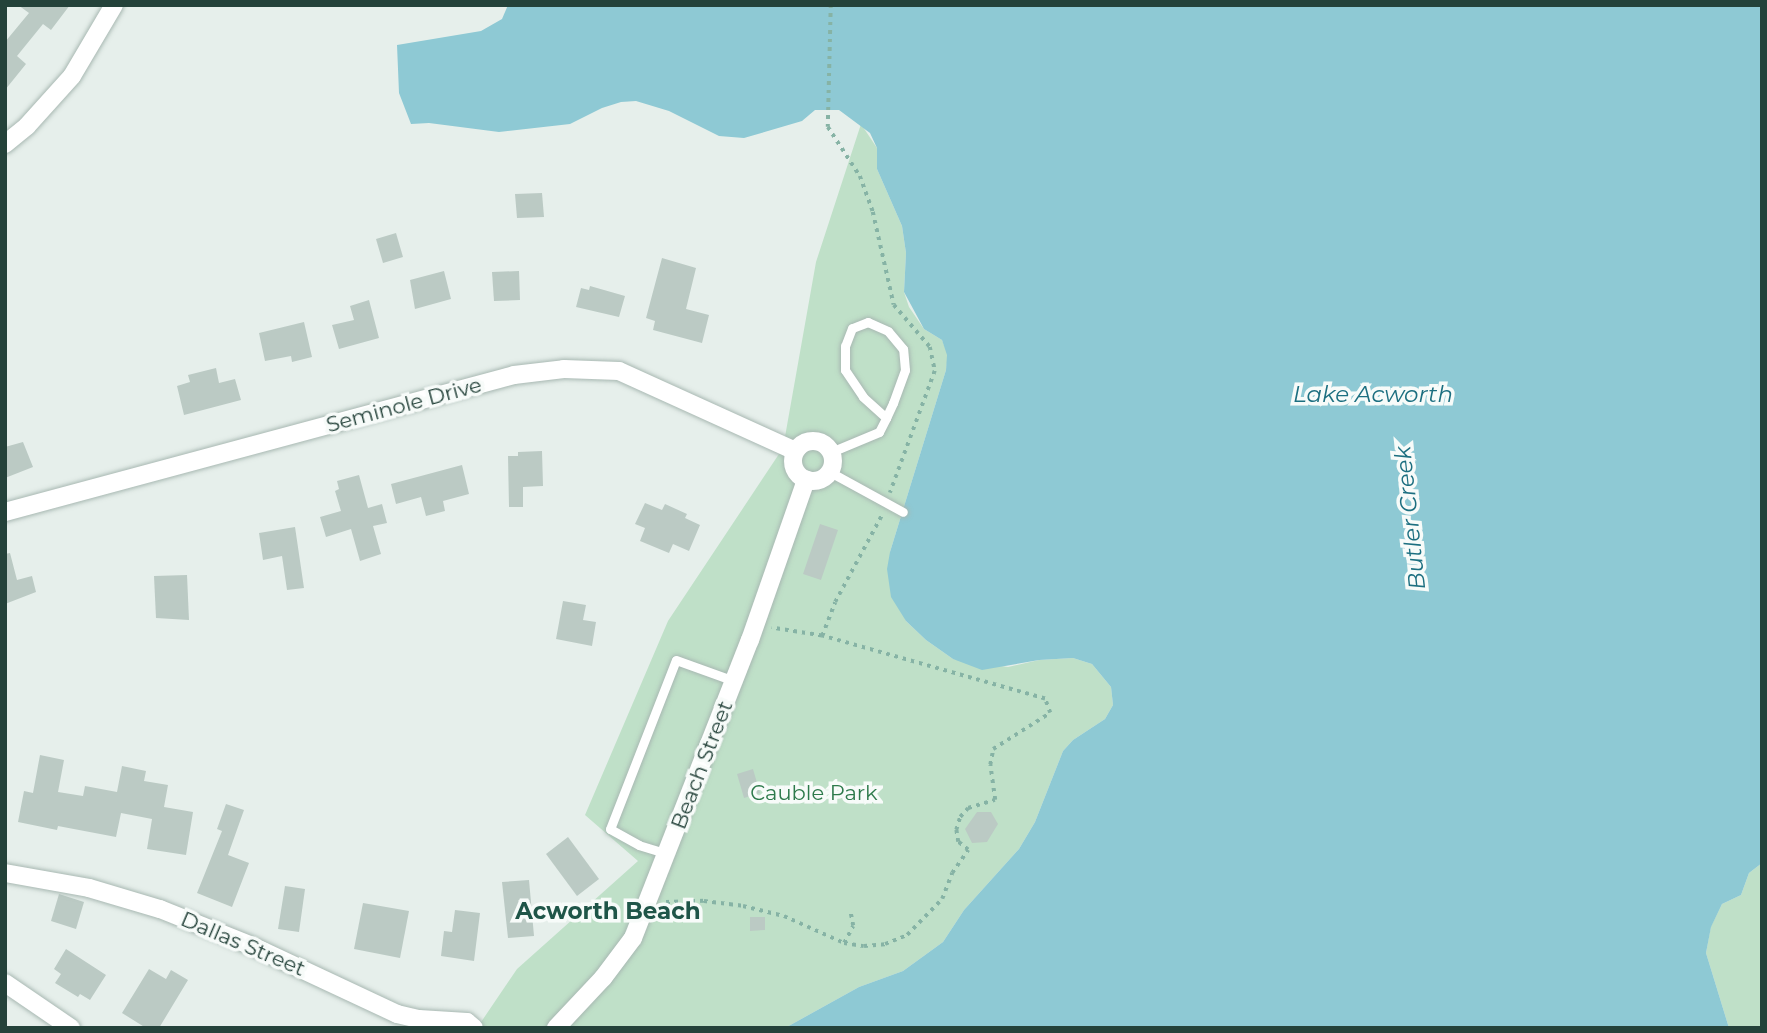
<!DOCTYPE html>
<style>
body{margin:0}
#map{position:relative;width:1767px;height:1033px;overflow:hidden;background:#e6efeb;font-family:Montserrat,sans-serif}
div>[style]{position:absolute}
.green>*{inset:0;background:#bfe0c8}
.water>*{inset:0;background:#8ec9d4}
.building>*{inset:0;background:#bbcac4}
.path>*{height:3.5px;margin-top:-1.75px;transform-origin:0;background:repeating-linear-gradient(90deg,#86b3a5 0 3.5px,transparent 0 8.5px)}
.roads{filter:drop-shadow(0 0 2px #a8b8b2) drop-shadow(0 0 2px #a8b8b2)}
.lane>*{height:9px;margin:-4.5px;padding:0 4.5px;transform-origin:4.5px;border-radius:4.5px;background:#fff}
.street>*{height:18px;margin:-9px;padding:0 9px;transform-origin:9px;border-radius:9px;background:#fff}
.street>.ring{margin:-9px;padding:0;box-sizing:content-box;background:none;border:18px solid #fff;border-radius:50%}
span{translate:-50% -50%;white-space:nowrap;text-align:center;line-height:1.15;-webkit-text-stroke:7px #f7fbf9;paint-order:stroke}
.street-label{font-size:21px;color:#24423a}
.park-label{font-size:21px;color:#2d7a4b}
.water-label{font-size:23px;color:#1c6f80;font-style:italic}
.neighbourhood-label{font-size:23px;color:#1f5548;font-weight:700}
.frame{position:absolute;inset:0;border:7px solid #24423a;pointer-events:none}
</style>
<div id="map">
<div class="green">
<i style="clip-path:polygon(861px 124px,877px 148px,877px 169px,902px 226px,906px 253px,904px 292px,909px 307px,924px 329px,942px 340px,948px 355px,946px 370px,890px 552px,906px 621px,926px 640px,953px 659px,1008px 667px,1039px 660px,1073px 658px,1092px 664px,1111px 687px,1113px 705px,1105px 719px,1073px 740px,1063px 751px,1035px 822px,1019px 849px,964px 910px,943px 942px,903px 971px,859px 987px,785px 1028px,477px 1028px,517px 969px,638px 861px,585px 815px,668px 621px,783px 448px,816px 262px)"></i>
<i style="clip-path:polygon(1762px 863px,1762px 1028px,1729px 1028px,1706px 953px,1711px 926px,1722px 904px,1741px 895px,1749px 873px)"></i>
</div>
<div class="water">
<i style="clip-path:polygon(508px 5px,1762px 5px,1762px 863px,1749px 873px,1741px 895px,1722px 904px,1711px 927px,1706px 953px,1729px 1028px,785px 1028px,859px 987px,903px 971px,943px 942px,964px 910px,1019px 849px,1035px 822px,1063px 751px,1073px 740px,1105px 719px,1113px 705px,1111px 687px,1092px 664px,1073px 658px,1039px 660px,982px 670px,953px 659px,926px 640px,906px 621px,891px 597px,887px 569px,890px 552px,946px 370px,947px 355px,942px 340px,924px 329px,904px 292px,906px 253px,902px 226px,877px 169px,877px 148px,870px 133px,839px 110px,815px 110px,802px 121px,744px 138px,719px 136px,669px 111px,636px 101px,621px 102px,602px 108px,570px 124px,499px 132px,429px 123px,411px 124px,399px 93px,397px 45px,481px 31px,502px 19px)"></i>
</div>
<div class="building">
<i style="clip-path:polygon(18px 5px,70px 5px,51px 30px,43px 24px,17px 56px,26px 64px,5px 90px,5px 42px,29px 13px)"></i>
<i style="clip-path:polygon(542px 193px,544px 217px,517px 218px,515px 194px)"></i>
<i style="clip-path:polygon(396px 233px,403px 257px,383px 263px,376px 239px)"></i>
<i style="clip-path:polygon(662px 258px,696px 268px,686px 309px,709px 315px,702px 343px,653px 330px,655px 321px,646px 318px)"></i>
<i style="clip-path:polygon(444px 271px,451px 299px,415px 309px,410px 280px)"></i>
<i style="clip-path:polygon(519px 271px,520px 300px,494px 301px,492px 272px)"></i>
<i style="clip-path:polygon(590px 286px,625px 296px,619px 317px,576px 307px,581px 288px,589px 290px)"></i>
<i style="clip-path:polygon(369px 300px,379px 338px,339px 349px,332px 325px,354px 320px,350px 306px)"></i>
<i style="clip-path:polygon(304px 322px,312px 357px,292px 362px,291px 356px,265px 361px,259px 333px)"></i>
<i style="clip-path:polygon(216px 368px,219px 383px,235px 379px,241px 400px,184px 415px,177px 386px,190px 382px,188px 375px)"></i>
<i style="clip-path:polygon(23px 442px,33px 467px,5px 478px,5px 447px)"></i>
<i style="clip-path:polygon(542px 451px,543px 486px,523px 487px,523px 507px,509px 507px,508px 456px,518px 456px,518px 452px)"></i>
<i style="clip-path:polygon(462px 465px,469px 494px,443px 501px,445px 511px,426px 516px,421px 497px,396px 504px,391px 484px)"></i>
<i style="clip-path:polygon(359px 475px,368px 508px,382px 504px,387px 523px,373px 526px,381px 554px,360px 561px,351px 529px,326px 537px,320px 517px,341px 511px,335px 491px,339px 489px,337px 481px)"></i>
<i style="clip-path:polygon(645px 503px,662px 510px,665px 504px,687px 514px,685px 518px,700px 525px,689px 551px,673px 544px,669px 553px,640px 541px,645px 528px,635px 524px)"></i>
<i style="clip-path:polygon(820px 524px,838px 530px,821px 580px,803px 574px)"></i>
<i style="clip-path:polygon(295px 527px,304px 588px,287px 590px,282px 556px,263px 560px,259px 533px)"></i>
<i style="clip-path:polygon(10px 553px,17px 580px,32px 576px,36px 592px,5px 604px,5px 554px)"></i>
<i style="clip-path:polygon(187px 575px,189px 620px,156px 618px,154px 576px)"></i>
<i style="clip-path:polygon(563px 601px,586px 605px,583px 620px,596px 622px,592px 646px,556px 639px)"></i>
<i style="clip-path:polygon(40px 755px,64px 760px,58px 792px,83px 796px,85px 786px,117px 792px,122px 766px,146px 771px,144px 781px,168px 785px,164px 807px,193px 812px,186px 855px,147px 849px,152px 819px,121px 813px,116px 837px,58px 826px,57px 830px,18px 822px,24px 791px,33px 793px)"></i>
<i style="clip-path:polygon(753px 769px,760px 793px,744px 798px,737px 774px)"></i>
<i style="clip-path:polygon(226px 804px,244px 810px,228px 855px,249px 863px,232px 907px,197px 893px,222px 831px,217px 829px)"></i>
<i style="clip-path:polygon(977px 812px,991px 812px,998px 824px,987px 842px,972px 843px,965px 829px)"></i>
<i style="clip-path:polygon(568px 837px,599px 879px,577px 896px,546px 854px)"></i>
<i style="clip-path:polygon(529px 880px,534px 936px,508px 938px,502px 882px)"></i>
<i style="clip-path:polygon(285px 886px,305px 889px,299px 932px,278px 929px)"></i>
<i style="clip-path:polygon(59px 894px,84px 902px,76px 929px,51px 921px)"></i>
<i style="clip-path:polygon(363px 903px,409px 911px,400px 958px,354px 949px)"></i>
<i style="clip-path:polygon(455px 910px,480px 913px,474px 961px,441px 956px,444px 931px,452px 932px)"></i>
<i style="clip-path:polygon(750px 917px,765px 917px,765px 930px,750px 931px)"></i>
<i style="clip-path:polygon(66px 949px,106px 975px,90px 1000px,80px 994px,78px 997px,55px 983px,61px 974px,54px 969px)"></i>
<i style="clip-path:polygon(149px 969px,166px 979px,171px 970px,188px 980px,159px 1028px,146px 1028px,122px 1013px)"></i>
</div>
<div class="path">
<i style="left:831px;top:5px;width:122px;rotate:91.4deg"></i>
<i style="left:828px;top:127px;width:59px;rotate:56.9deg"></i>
<i style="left:860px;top:176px;width:38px;rotate:70deg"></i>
<i style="left:873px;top:212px;width:95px;rotate:77.3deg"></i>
<i style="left:894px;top:305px;width:55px;rotate:49.4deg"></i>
<i style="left:930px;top:347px;width:25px;rotate:78deg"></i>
<i style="left:935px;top:371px;width:130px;rotate:110.2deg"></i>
<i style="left:822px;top:636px;width:36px;rotate:-69deg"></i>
<i style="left:835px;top:602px;width:101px;rotate:-61.7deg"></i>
<i style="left:666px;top:902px;width:38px;rotate:-2deg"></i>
<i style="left:704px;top:901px;width:39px;rotate:7deg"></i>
<i style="left:743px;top:906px;width:42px;rotate:13.7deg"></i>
<i style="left:784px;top:916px;width:66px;rotate:24.2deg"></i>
<i style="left:844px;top:943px;width:20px;rotate:9deg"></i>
<i style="left:864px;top:946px;width:21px;rotate:-5deg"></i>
<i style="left:885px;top:944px;width:24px;rotate:-22deg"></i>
<i style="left:907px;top:935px;width:50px;rotate:-45.8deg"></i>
<i style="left:942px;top:899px;width:28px;rotate:-69deg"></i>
<i style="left:952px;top:873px;width:28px;rotate:-55deg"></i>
<i style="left:968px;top:850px;width:13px;rotate:-141deg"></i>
<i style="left:958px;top:842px;width:12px;rotate:-99deg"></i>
<i style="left:956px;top:830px;width:14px;rotate:-73deg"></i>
<i style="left:960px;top:817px;width:12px;rotate:-48deg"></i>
<i style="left:968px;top:808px;width:28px;rotate:-17deg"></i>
<i style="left:995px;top:800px;width:35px;rotate:-98deg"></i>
<i style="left:990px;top:765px;width:16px;rotate:-79deg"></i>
<i style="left:993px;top:749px;width:67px;rotate:-32.3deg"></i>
<i style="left:1050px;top:713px;width:15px;rotate:-110deg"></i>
<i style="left:1045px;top:699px;width:232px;rotate:-164.2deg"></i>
<i style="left:822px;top:636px;width:51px;rotate:-170.9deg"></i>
<i style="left:844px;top:943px;width:19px;rotate:-62deg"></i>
<i style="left:853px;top:926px;width:16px;rotate:-101deg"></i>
</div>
<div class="roads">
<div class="lane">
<i style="left:831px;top:452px;width:52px;rotate:-22.6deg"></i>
<i style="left:879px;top:432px;width:16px;rotate:-63deg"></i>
<i style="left:886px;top:418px;width:17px;rotate:-65deg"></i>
<i style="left:893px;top:403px;width:35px;rotate:-70deg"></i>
<i style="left:905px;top:370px;width:21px;rotate:-95deg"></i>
<i style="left:903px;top:349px;width:23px;rotate:-130deg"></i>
<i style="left:888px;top:331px;width:22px;rotate:-156deg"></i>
<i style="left:868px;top:322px;width:17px;rotate:159deg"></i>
<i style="left:852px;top:328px;width:19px;rotate:111deg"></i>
<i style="left:845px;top:346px;width:24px;rotate:90deg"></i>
<i style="left:845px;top:370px;width:32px;rotate:56deg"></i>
<i style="left:863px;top:397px;width:31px;rotate:42deg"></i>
<i style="left:830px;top:472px;width:83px;rotate:28.7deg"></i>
<i style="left:668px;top:854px;width:30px;rotate:-163deg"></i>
<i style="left:639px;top:845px;width:33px;rotate:-151deg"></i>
<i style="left:610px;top:829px;width:181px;rotate:-68.7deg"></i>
<i style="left:676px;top:660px;width:62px;rotate:19.9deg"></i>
</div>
<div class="street">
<i style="left:5px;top:144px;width:28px;rotate:-39deg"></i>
<i style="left:27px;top:126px;width:67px;rotate:-48deg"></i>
<i style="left:72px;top:76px;width:82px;rotate:-59.4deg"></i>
<i class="ring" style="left:793px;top:441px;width:22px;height:22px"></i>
<i style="left:5px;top:512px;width:527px;rotate:-15.06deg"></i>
<i style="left:514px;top:375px;width:50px;rotate:-6.8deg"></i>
<i style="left:564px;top:369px;width:55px;rotate:2.1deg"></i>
<i style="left:619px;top:371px;width:193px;rotate:24.4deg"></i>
<i style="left:5px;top:873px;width:85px;rotate:10.1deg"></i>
<i style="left:89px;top:888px;width:74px;rotate:16.5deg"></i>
<i style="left:160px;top:909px;width:99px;rotate:21.9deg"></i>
<i style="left:252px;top:946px;width:160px;rotate:25.1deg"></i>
<i style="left:397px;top:1014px;width:23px;rotate:13deg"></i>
<i style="left:419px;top:1019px;width:48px;rotate:3.6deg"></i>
<i style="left:467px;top:1022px;width:9px;rotate:41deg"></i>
<i style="left:5px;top:983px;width:80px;rotate:34.3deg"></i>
<i style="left:556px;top:1028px;width:69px;rotate:-46.8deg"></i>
<i style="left:603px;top:978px;width:50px;rotate:-53.1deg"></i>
<i style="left:633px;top:938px;width:320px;rotate:-68.6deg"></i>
<i style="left:750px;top:640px;width:170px;rotate:-70.7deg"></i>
</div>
</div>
<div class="street-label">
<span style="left:404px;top:405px;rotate:-15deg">Seminole Drive</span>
<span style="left:702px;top:765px;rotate:-69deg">Beach Street</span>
<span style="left:243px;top:944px;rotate:23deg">Dallas Street</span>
</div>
<div class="park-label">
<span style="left:814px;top:793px">Cauble Park</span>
</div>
<div class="water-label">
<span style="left:1373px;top:394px">Lake Acworth</span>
<span style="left:1410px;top:518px;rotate:-96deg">Butler Creek</span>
</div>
<div class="neighbourhood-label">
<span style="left:608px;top:911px">Acworth Beach</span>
</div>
<div class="frame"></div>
</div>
